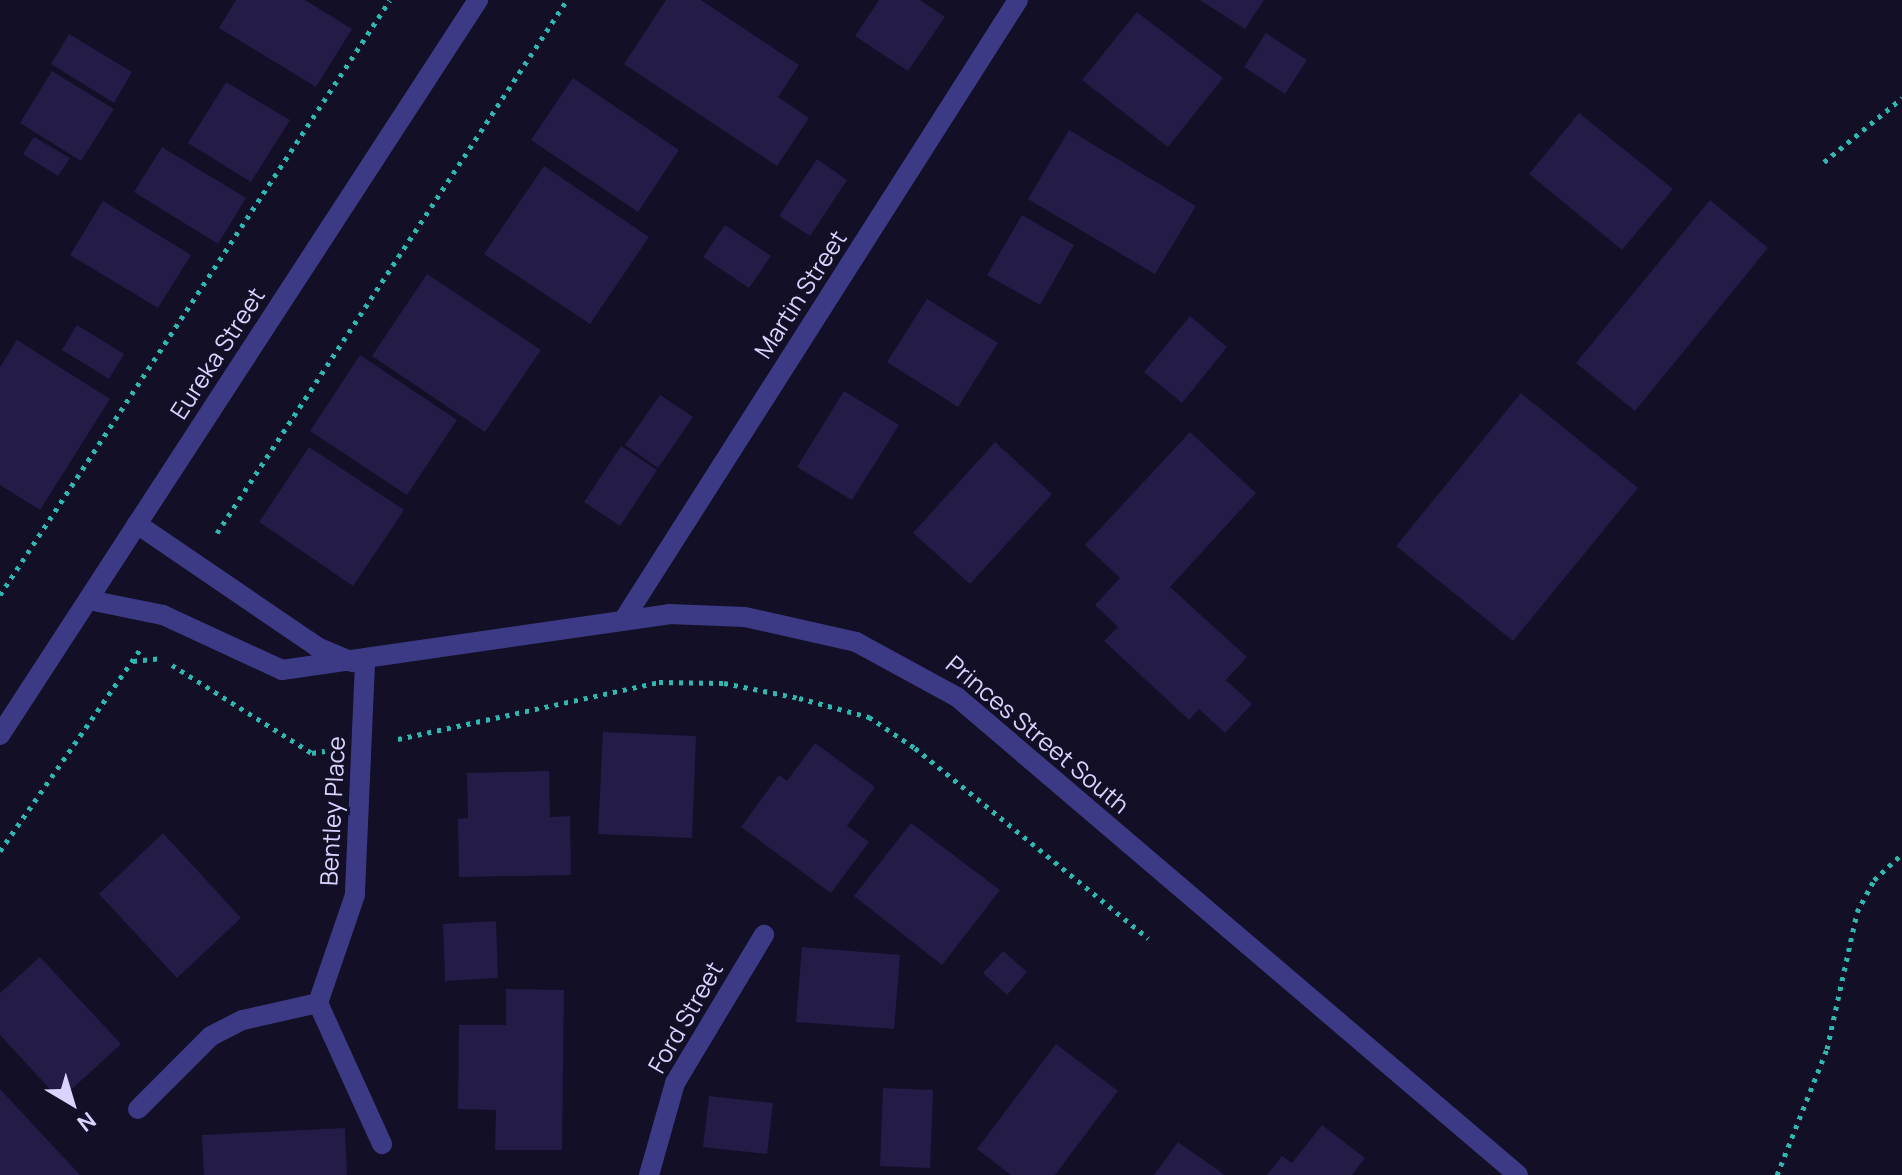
<!DOCTYPE html>
<style>
body{margin:0}
#map{position:relative;width:1902px;height:1175px;overflow:hidden;background:#130f26;font-family:Manrope,sans-serif}
div>[style]{position:absolute}
.building>*{inset:0;background:#241b47}
.path>*{height:5px;margin-top:-2.5px;transform-origin:0;background:repeating-linear-gradient(90deg,#2fb8b0 0 4px,transparent 0 10px)}
.minor>*{height:20px;margin:-10px;padding:0 10px;transform-origin:10px;border-radius:10px;background:#3d3a85}
span{translate:-50% -50%;white-space:nowrap;text-align:center;line-height:1.15;-webkit-text-stroke:6px #130f26;paint-order:stroke}
.street-label{font-size:24px;color:#d9d4ff}
.north{position:absolute;left:32px;top:1063px;width:80px;height:80px;-webkit-text-stroke:6px #130f26;paint-order:stroke;rotate:142deg;font-size:22px;font-weight:700;line-height:32px;text-align:center;color:#d9d4ff}
.north::after{content:'';display:block;margin:auto;width:28px;height:36px;background:#d9d4ff;clip-path:polygon(50% 0,100% 100%,50% 72%,0 100%)}
</style>
<div id="map">
<div class="building">
<i style="clip-path:polygon(236px 0,305px 0,352px 29px,316px 87px,219px 28px)"></i>
<i style="clip-path:polygon(666px 0,701px 0,799px 65px,778px 97px,809px 118px,777px 166px,624px 64px)"></i>
<i style="clip-path:polygon(879px 0,920px 0,945px 17px,908px 71px,855px 36px)"></i>
<i style="clip-path:polygon(1200px 0,1264px 0,1245px 29px)"></i>
<i style="clip-path:polygon(1137px 12px,1223px 78px,1168px 147px,1082px 80px)"></i>
<i style="clip-path:polygon(1266px 33px,1307px 60px,1285px 94px,1244px 67px)"></i>
<i style="clip-path:polygon(69px 34px,132px 72px,114px 103px,51px 64px)"></i>
<i style="clip-path:polygon(52px 71px,114px 109px,81px 161px,20px 123px)"></i>
<i style="clip-path:polygon(573px 78px,679px 150px,638px 212px,531px 140px)"></i>
<i style="clip-path:polygon(226px 82px,290px 120px,251px 182px,188px 143px)"></i>
<i style="clip-path:polygon(1579px 113px,1673px 189px,1622px 250px,1529px 174px)"></i>
<i style="clip-path:polygon(1069px 130px,1196px 206px,1155px 274px,1028px 199px)"></i>
<i style="clip-path:polygon(34px 137px,70px 158px,58px 176px,23px 154px)"></i>
<i style="clip-path:polygon(162px 147px,246px 198px,218px 244px,134px 192px)"></i>
<i style="clip-path:polygon(817px 159px,847px 180px,810px 236px,779px 216px)"></i>
<i style="clip-path:polygon(544px 166px,649px 237px,590px 324px,484px 254px)"></i>
<i style="clip-path:polygon(1710px 200px,1768px 248px,1635px 411px,1576px 363px)"></i>
<i style="clip-path:polygon(103px 201px,191px 255px,158px 308px,70px 255px)"></i>
<i style="clip-path:polygon(1022px 215px,1074px 245px,1040px 305px,987px 275px)"></i>
<i style="clip-path:polygon(725px 225px,771px 256px,749px 288px,703px 257px)"></i>
<i style="clip-path:polygon(427px 274px,541px 350px,485px 432px,372px 356px)"></i>
<i style="clip-path:polygon(927px 299px,998px 343px,958px 407px,887px 362px)"></i>
<i style="clip-path:polygon(1190px 316px,1227px 347px,1182px 403px,1144px 372px)"></i>
<i style="clip-path:polygon(77px 325px,124px 354px,109px 379px,62px 350px)"></i>
<i style="clip-path:polygon(17px 340px,110px 399px,40px 510px,0 485px,0 367px)"></i>
<i style="clip-path:polygon(360px 355px,457px 420px,407px 495px,310px 431px)"></i>
<i style="clip-path:polygon(844px 391px,899px 425px,852px 500px,797px 467px)"></i>
<i style="clip-path:polygon(1521px 393px,1638px 488px,1513px 641px,1396px 546px)"></i>
<i style="clip-path:polygon(660px 395px,693px 417px,658px 468px,625px 445px)"></i>
<i style="clip-path:polygon(1190px 432px,1256px 493px,1170px 587px,1247px 657px,1226px 680px,1252px 704px,1225px 733px,1199px 709px,1189px 720px,1104px 641px,1118px 627px,1095px 605px,1120px 578px,1085px 545px)"></i>
<i style="clip-path:polygon(995px 442px,1052px 494px,970px 584px,913px 533px)"></i>
<i style="clip-path:polygon(621px 446px,657px 470px,620px 526px,584px 502px)"></i>
<i style="clip-path:polygon(309px 447px,404px 510px,353px 586px,259px 522px)"></i>
<i style="clip-path:polygon(603px 732px,696px 736px,692px 838px,598px 834px)"></i>
<i style="clip-path:polygon(815px 743px,875px 787px,847px 826px,869px 842px,831px 893px,741px 827px,779px 775px,787px 781px)"></i>
<i style="clip-path:polygon(549px 771px,550px 817px,570px 816px,571px 875px,459px 877px,458px 819px,468px 818px,467px 773px)"></i>
<i style="clip-path:polygon(911px 823px,1000px 890px,942px 965px,854px 896px)"></i>
<i style="clip-path:polygon(163px 833px,241px 918px,177px 978px,99px 894px)"></i>
<i style="clip-path:polygon(496px 921px,498px 978px,445px 981px,443px 924px)"></i>
<i style="clip-path:polygon(802px 947px,900px 955px,894px 1029px,796px 1022px)"></i>
<i style="clip-path:polygon(1003px 951px,1027px 972px,1007px 995px,983px 973px)"></i>
<i style="clip-path:polygon(40px 957px,121px 1044px,60px 1100px,0 1035px,0 993px)"></i>
<i style="clip-path:polygon(506px 989px,564px 990px,562px 1150px,495px 1150px,496px 1110px,458px 1109px,459px 1025px,506px 1025px)"></i>
<i style="clip-path:polygon(1056px 1044px,1118px 1091px,1055px 1175px,1011px 1175px,977px 1149px)"></i>
<i style="clip-path:polygon(883px 1088px,933px 1090px,930px 1168px,880px 1166px)"></i>
<i style="clip-path:polygon(0 1089px,80px 1175px,0 1175px)"></i>
<i style="clip-path:polygon(709px 1096px,773px 1103px,767px 1154px,703px 1147px)"></i>
<i style="clip-path:polygon(1322px 1125px,1365px 1158px,1352px 1175px,1267px 1175px,1282px 1156px,1292px 1163px)"></i>
<i style="clip-path:polygon(345px 1128px,347px 1175px,204px 1175px,202px 1135px)"></i>
<i style="clip-path:polygon(1178px 1142px,1225px 1175px,1154px 1175px)"></i>
</div>
<div class="path">
<i style="left:1824px;top:162px;width:101px;rotate:-39.4deg"></i>
<i style="left:217px;top:533px;width:638px;rotate:-56.71deg"></i>
<i style="left:0;top:595px;width:711px;rotate:-56.76deg"></i>
<i style="left:133px;top:661px;width:27px;rotate:-6deg"></i>
<i style="left:172px;top:665px;width:165px;rotate:32.2deg"></i>
<i style="left:312px;top:753px;width:13px;rotate:-9deg"></i>
<i style="left:398px;top:739px;width:267px;rotate:-12.3deg"></i>
<i style="left:659px;top:682px;width:65px;rotate:0.9deg"></i>
<i style="left:724px;top:683px;width:76px;rotate:11.3deg"></i>
<i style="left:799px;top:698px;width:73px;rotate:15.2deg"></i>
<i style="left:869px;top:717px;width:55px;rotate:34deg"></i>
<i style="left:915px;top:748px;width:301px;rotate:39.2deg"></i>
<i style="left:0;top:851px;width:247px;rotate:-55.2deg"></i>
<i style="left:1777px;top:1175px;width:136px;rotate:-68.4deg"></i>
<i style="left:1827px;top:1049px;width:140px;rotate:-77.6deg"></i>
<i style="left:1857px;top:912px;width:36px;rotate:-62deg"></i>
<i style="left:1874px;top:880px;width:38px;rotate:-43deg"></i>
</div>
<div class="minor">
<i style="left:137px;top:524px;width:218px;rotate:34.3deg"></i>
<i style="left:317px;top:647px;width:39px;rotate:23deg"></i>
<i style="left:89px;top:600px;width:76px;rotate:11.5deg"></i>
<i style="left:163px;top:615px;width:131px;rotate:24.8deg"></i>
<i style="left:282px;top:670px;width:391px;rotate:-8.2deg"></i>
<i style="left:669px;top:614px;width:76px;rotate:2.3deg"></i>
<i style="left:745px;top:617px;width:114px;rotate:12.7deg"></i>
<i style="left:856px;top:642px;width:115px;rotate:28.6deg"></i>
<i style="left:957px;top:697px;width:737px;rotate:40.43deg"></i>
<i style="left:626px;top:616px;width:730px;rotate:-57.53deg"></i>
<i style="left:365px;top:663px;width:232px;rotate:92.5deg"></i>
<i style="left:355px;top:895px;width:114px;rotate:108.9deg"></i>
<i style="left:318px;top:1003px;width:155px;rotate:65.6deg"></i>
<i style="left:0;top:735px;width:877px;rotate:-56.96deg"></i>
<i style="left:138px;top:1109px;width:103px;rotate:-45deg"></i>
<i style="left:211px;top:1036px;width:36px;rotate:-27deg"></i>
<i style="left:243px;top:1020px;width:77px;rotate:-12.8deg"></i>
<i style="left:649px;top:1175px;width:96px;rotate:-74.2deg"></i>
<i style="left:675px;top:1083px;width:173px;rotate:-59deg"></i>
</div>
<div class="street-label">
<span style="left:800px;top:294px;rotate:-57deg">Martin Street</span>
<span style="left:217px;top:353px;rotate:-57deg">Eureka Street</span>
<span style="left:1038px;top:734px;rotate:40deg">Princes Street South</span>
<span style="left:332px;top:811px;rotate:-87deg">Bentley Place</span>
<span style="left:685px;top:1017px;rotate:-60deg">Ford Street</span>
</div>
<div class="north">N</div>
</div>
